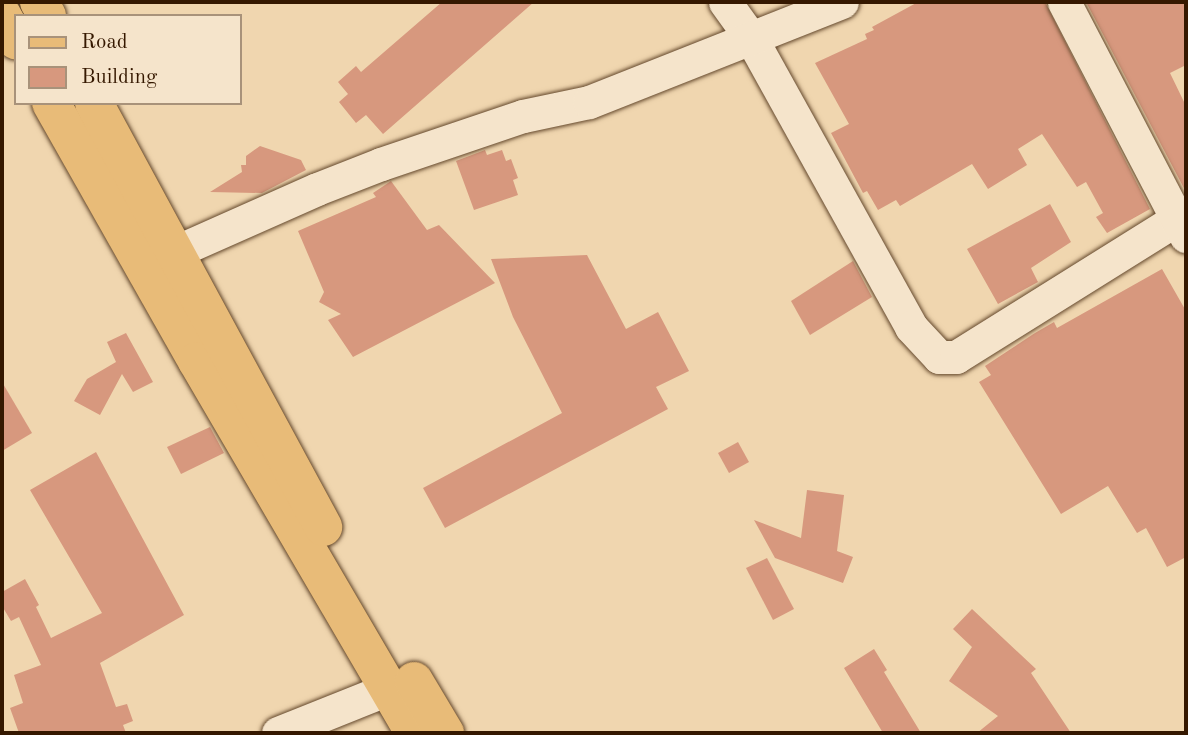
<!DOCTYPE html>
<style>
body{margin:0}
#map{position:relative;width:1188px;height:735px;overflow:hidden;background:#f0d6af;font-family:"Old Standard TT",serif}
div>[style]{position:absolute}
.building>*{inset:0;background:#d7987e}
.roads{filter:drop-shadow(0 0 2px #64482c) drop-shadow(0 0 2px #64482c)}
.minor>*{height:33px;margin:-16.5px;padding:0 16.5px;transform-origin:16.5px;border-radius:16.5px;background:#f5e4cb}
.major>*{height:38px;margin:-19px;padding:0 19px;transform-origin:19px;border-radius:19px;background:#e8bb78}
span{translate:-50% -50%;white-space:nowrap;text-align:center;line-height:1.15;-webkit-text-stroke:7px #f5e4cb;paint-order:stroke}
.frame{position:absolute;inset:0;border:4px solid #351800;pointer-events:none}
.legend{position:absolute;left:14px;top:14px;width:228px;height:91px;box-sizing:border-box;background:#f5e4cb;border:2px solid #a8927a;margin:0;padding:9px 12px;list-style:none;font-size:21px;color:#351800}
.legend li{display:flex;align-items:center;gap:14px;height:35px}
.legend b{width:35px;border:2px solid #a8927a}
</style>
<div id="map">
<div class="building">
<i style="clip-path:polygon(442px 2px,534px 2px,383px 134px,366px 115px,356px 123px,339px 102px,348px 94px,338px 82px,356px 66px,361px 72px)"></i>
<i style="clip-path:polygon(918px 2px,1045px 2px,1150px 209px,1107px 233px,1096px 217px,1103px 213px,1086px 182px,1077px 187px,1042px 134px,1018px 149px,1027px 165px,988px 189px,972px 164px,900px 206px,896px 200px,878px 210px,867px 191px,863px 193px,831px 133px,849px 124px,815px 63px,867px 39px,865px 34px,874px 30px,872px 27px)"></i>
<i style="clip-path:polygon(1086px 2px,1186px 2px,1186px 65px,1170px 73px,1186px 106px,1186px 192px)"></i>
<i style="clip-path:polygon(260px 146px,301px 160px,306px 170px,262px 193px,210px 192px,242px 172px,241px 165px,246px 165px,246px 156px)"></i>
<i style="clip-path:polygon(485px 150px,487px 155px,502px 150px,506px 161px,511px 159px,518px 178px,513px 180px,518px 195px,474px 210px,456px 161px)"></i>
<i style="clip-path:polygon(391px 181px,427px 230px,439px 225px,495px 283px,353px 357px,328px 320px,341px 314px,319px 302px,324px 292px,298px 231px,376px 197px,373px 193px)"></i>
<i style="clip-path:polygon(1050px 204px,1071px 242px,1031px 268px,1038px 282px,998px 304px,967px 249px)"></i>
<i style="clip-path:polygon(587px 255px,626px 329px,658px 312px,689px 371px,656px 387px,668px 409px,445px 528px,423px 488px,562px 413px,513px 317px,491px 259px)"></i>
<i style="clip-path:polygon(853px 261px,872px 297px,810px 335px,791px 301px)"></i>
<i style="clip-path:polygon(1162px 269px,1186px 311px,1186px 557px,1167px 567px,1146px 528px,1137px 533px,1108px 486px,1061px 514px,979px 382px,991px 375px,985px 366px,1035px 333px,1054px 322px,1057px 328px)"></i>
<i style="clip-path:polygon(126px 333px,153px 382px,133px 392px,122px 374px,100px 415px,74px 401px,87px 379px,116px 362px,107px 342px)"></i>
<i style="clip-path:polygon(2px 382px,32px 433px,2px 451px)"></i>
<i style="clip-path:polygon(210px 427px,224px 453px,181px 474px,167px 447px)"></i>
<i style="clip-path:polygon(738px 442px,749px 462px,729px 473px,718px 453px)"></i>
<i style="clip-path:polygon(96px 452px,184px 615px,100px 663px,116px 707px,127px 704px,133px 721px,123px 725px,126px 733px,19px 733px,10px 708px,23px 703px,14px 675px,41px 665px,19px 617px,11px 621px,2px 606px,2px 592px,25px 579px,39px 605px,36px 607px,51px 638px,102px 613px,30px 490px)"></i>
<i style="clip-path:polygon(807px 490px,844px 495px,837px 551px,853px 557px,843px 583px,775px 558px,754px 520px,801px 538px)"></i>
<i style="clip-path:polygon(767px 558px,794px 609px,773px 620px,746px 568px)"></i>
<i style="clip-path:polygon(972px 609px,1036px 669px,1031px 673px,1071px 733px,977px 733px,998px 716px,949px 681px,972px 647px,953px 629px)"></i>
<i style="clip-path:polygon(874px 649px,887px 670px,884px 672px,921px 733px,883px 733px,844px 668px)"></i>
</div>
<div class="roads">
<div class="minor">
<i style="left:725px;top:2px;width:44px;rotate:54.2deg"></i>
<i style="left:751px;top:38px;width:330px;rotate:61deg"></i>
<i style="left:911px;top:327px;width:41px;rotate:47deg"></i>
<i style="left:939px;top:357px;width:17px"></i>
<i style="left:956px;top:357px;width:261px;rotate:-32deg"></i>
<i style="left:1064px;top:2px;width:264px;rotate:62.5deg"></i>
<i style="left:175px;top:252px;width:155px;rotate:-23.9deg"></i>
<i style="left:317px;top:189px;width:69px;rotate:-21.3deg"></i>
<i style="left:381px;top:164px;width:150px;rotate:-18.7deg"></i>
<i style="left:523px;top:116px;width:67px;rotate:-12deg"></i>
<i style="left:589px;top:102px;width:272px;rotate:-21.6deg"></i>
<i style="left:278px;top:733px;width:118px;rotate:-21.8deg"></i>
</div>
<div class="major">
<i style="left:39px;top:2px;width:16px;rotate:60deg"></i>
<i style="left:2px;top:15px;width:29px;rotate:61deg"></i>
<i style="left:51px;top:103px;width:296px;rotate:60.5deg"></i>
<i style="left:197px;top:361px;width:431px;rotate:59.7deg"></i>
<i style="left:94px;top:103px;width:482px;rotate:61.6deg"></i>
<i style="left:414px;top:681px;width:61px;rotate:59.2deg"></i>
</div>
</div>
<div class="frame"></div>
<ul class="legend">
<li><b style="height:9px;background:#e8bb78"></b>Road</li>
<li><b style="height:19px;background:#d7987e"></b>Building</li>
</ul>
</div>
